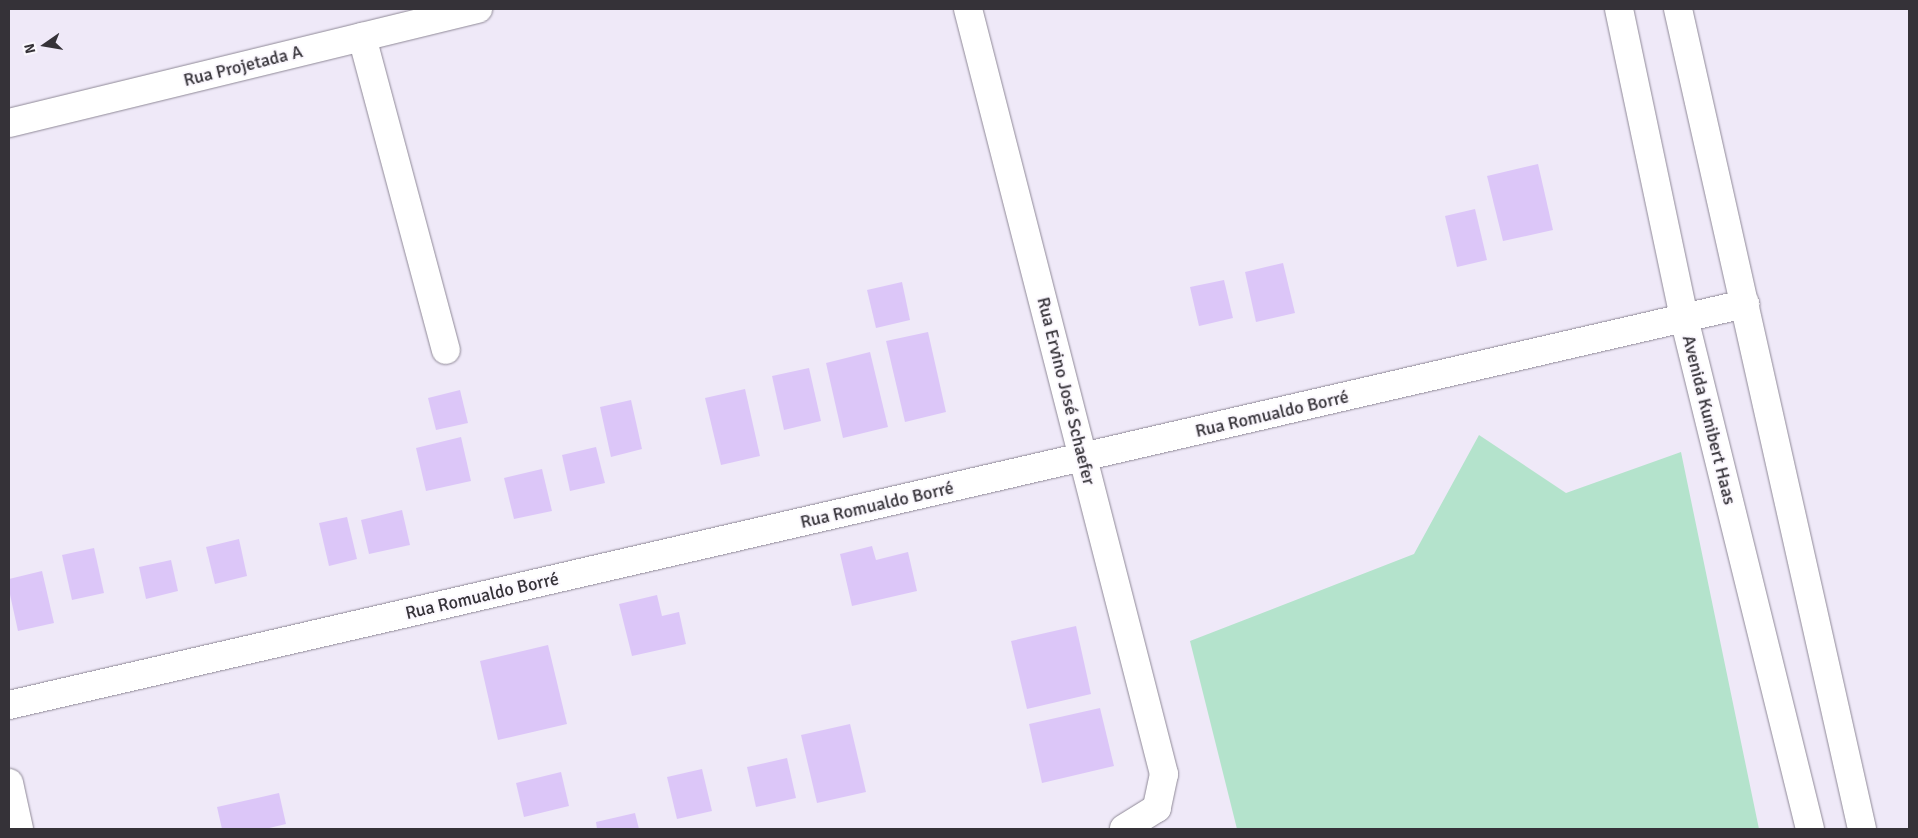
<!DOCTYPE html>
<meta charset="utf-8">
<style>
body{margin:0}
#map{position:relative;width:1918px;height:838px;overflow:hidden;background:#efe9f8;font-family:Signika,sans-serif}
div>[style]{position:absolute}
.green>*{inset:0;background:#b4e3cc}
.building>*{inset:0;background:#dcc6f8}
.roads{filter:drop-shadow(0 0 1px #8f8997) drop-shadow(0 0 1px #8f8997)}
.street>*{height:28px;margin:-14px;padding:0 14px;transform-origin:14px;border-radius:14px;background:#fff}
span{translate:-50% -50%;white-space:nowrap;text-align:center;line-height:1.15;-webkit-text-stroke:4px #fbf8fe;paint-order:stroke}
.street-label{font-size:18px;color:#353238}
.frame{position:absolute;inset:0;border:10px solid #353238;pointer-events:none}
.north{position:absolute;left:20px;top:20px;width:50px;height:50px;-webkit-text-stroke:4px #fbf8fe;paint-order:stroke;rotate:257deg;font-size:14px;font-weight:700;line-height:20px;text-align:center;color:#353238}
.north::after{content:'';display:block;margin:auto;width:18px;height:22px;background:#353238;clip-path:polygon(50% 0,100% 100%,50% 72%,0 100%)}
</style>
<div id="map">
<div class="green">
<i style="clip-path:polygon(1479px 435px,1566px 493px,1681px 452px,1759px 829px,1237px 829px,1190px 641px,1414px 554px)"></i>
</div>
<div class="building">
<i style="clip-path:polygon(1538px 164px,1553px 230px,1503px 241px,1487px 176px)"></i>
<i style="clip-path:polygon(1475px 209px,1487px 260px,1457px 267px,1445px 216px)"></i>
<i style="clip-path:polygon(1283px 263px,1295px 313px,1256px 322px,1245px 272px)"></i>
<i style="clip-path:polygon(1224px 280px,1233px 318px,1199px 326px,1190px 287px)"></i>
<i style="clip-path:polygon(902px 282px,910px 320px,876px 328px,867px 290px)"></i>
<i style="clip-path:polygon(928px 332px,946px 412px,905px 422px,886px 341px)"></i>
<i style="clip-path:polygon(870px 352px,888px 427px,843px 438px,826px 363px)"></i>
<i style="clip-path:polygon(809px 368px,821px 421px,784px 430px,772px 376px)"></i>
<i style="clip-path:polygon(745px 389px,760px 456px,721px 465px,705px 398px)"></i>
<i style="clip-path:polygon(460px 390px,468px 423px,436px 430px,428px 398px)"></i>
<i style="clip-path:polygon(631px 400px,642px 449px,611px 457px,600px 407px)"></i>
<i style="clip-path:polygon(461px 437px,471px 481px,426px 491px,416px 448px)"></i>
<i style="clip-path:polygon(596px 447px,605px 483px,570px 491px,562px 455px)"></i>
<i style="clip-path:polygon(542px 469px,552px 511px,514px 519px,504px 478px)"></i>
<i style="clip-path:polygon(402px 510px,410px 545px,369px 554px,361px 520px)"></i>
<i style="clip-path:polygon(347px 517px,357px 559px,329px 566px,319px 523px)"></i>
<i style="clip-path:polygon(239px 539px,247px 576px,215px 584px,206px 547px)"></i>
<i style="clip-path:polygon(872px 546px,876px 560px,908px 552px,917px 591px,852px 606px,840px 554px)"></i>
<i style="clip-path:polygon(94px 548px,104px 593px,72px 600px,62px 555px)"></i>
<i style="clip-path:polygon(171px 560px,178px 591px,146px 599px,139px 567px)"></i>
<i style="clip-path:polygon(42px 571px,54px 623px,18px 631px,9px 590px,9px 579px)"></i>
<i style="clip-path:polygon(657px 595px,662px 616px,679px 612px,686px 644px,632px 656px,619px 604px)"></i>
<i style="clip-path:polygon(1076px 626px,1091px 694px,1027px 709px,1011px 641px)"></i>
<i style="clip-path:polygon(548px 645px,567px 724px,498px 740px,480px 661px)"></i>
<i style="clip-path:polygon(1100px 708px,1114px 766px,1042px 783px,1029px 724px)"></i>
<i style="clip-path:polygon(850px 724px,866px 792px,817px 803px,801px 735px)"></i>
<i style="clip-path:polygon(787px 758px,796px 798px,756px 807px,747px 767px)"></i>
<i style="clip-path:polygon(702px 769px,712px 811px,677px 819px,667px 777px)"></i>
<i style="clip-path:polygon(561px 772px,569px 806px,524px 817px,516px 783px)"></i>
<i style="clip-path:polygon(279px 793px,286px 824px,265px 829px,222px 829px,217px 807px)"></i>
<i style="clip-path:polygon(635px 813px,639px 829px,597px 829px,596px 822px)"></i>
</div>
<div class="roads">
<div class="street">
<i style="left:968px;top:9px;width:790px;rotate:75.63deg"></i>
<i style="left:1164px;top:774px;width:35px;rotate:102deg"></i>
<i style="left:1157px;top:808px;width:39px;rotate:148deg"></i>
<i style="left:1619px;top:9px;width:316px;rotate:78.1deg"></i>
<i style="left:1684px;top:318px;width:526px;rotate:76.15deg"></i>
<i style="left:1678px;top:9px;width:840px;rotate:77.35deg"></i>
<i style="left:362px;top:37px;width:324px;rotate:75deg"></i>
<i style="left:9px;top:123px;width:483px;rotate:-13.7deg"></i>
<i style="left:9px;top:705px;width:1782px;rotate:-13.01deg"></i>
<i style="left:9px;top:783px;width:47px;rotate:77.7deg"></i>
</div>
</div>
<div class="street-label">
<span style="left:243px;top:66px;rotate:-14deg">Rua Projetada A</span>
<span style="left:1066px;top:391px;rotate:76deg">Rua Ervino José Schaefer</span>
<span style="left:1272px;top:414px;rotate:-13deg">Rua Romualdo Borré</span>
<span style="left:1709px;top:420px;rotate:76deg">Avenida Kunibert Haas</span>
<span style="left:877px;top:505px;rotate:-13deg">Rua Romualdo Borré</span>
<span style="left:482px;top:596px;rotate:-13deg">Rua Romualdo Borré</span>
</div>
<div class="frame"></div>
<div class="north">N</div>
</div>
